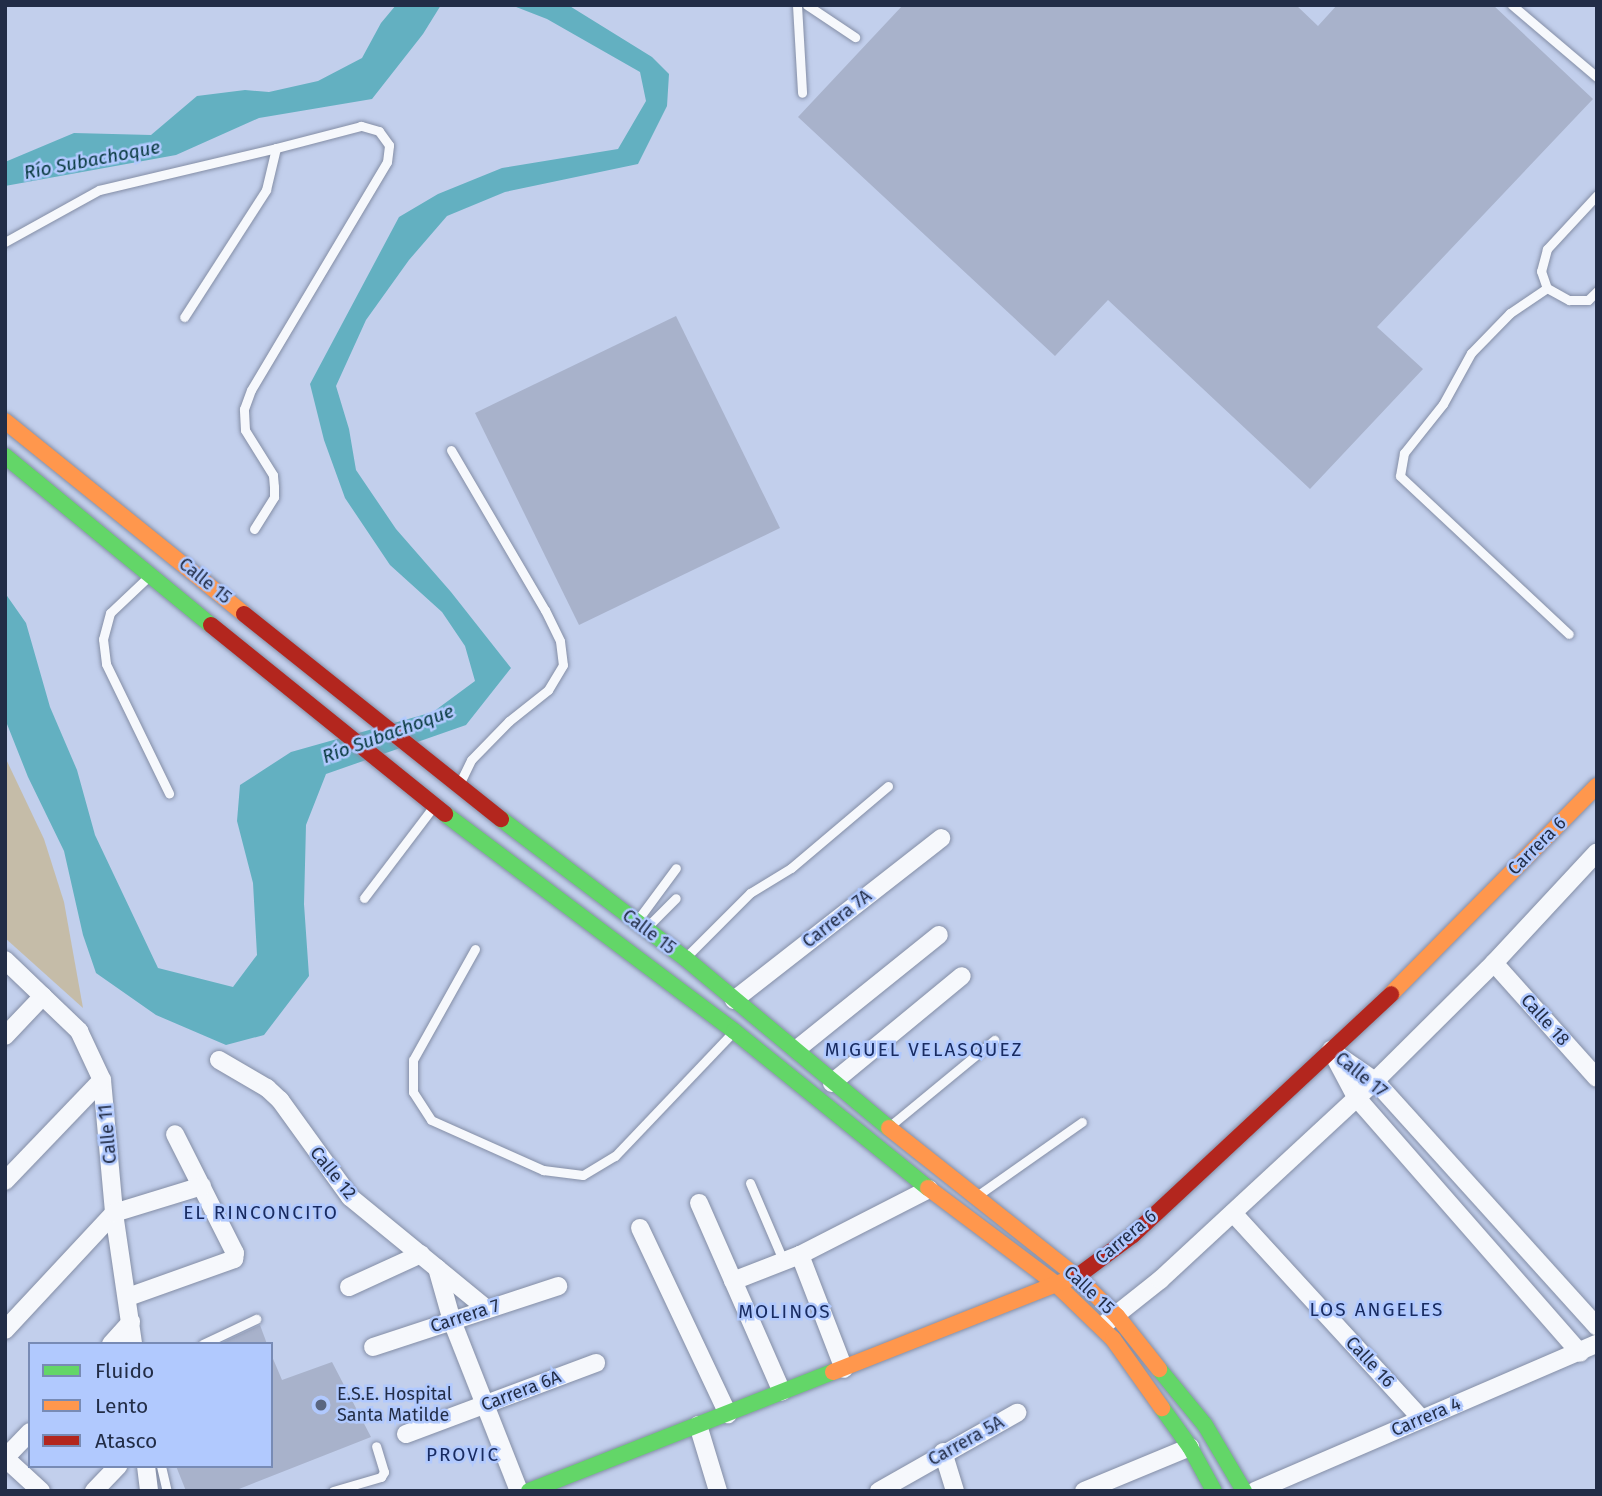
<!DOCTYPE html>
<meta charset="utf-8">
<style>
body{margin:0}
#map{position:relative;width:1602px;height:1496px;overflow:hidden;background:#c2cfec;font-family:"Fira Sans",sans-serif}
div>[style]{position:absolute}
.green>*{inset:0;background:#c5bca8}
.water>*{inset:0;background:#63b0c1}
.building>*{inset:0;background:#a8b2cb}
.roads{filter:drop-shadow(0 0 2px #848ea6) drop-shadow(0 0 2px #848ea6)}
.lane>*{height:9px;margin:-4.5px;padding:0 4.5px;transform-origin:4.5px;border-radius:4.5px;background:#f6f8fc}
.street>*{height:18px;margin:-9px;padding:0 9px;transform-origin:9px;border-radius:9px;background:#f6f8fc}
.fast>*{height:16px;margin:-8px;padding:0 8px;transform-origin:8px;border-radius:8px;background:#63d668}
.slow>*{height:16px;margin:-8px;padding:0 8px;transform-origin:8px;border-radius:8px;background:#ff974d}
.jam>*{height:16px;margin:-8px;padding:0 8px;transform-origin:8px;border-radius:8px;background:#b3261e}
.dots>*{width:19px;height:19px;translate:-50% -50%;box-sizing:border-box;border:4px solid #b1c9fe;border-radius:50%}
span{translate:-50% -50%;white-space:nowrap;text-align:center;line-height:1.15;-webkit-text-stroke:5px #b1c9fe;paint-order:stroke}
.street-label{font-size:18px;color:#222d47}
.poi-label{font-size:18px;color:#222d47}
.left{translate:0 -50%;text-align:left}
.water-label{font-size:19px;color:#04363b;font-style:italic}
.neighbourhood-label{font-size:19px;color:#182b61;letter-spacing:2px}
.frame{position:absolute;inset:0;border:7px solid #222d47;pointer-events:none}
.legend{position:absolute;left:28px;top:1342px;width:245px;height:126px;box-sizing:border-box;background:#b1c9fe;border:2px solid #788bb5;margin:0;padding:9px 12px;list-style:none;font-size:21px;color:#222d47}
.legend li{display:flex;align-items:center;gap:14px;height:35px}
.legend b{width:35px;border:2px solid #788bb5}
</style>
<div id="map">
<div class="green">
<i style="clip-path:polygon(5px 757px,44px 839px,64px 902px,83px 1008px,5px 938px)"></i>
</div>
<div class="water">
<i style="clip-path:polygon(396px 5px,441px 5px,423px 34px,372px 99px,259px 118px,176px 155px,5px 186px,5px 162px,74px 133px,151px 135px,197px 96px,245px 90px,269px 92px,318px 81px,362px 58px,381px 23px)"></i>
<i style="clip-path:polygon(511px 5px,568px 5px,652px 57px,669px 74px,667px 106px,638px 164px,505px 192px,447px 216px,409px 260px,366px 320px,336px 386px,349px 429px,356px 470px,396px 529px,451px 592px,511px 668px,466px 725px,326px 774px,306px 825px,304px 904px,309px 976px,264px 1035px,226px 1045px,156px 1015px,96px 973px,83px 935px,64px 851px,28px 777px,5px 719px,5px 593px,26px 623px,50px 707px,77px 770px,95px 835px,158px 968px,233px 987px,257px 955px,253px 883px,237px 821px,240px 785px,291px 752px,433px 712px,475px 681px,465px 646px,442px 612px,390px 565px,345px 498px,324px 440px,310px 384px,399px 217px,438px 194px,502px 168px,618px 149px,646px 101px,640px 72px,547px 19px)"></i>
</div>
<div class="building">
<i style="clip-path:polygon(903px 5px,1296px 5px,1318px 26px,1337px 5px,1493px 5px,1593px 99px,1377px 327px,1423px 369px,1310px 489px,1108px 300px,1055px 356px,798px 117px)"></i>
<i style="clip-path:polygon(676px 316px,780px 528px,579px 625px,475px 413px)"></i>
<i style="clip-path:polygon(260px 1325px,267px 1344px,219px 1344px)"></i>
<i style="clip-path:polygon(271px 1354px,282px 1380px,332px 1362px,371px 1437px,234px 1491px,186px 1491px,176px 1466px,271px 1466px)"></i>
</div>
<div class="roads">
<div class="lane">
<i style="left:797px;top:5px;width:88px;rotate:86.7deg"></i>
<i style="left:807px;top:5px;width:58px;rotate:33.7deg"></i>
<i style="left:1512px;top:5px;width:111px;rotate:40.3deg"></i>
<i style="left:1597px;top:195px;width:74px;rotate:132.8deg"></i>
<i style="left:1547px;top:249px;width:23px;rotate:105deg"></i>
<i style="left:1541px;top:271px;width:18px;rotate:71deg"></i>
<i style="left:1547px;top:288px;width:25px;rotate:29deg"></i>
<i style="left:1569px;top:300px;width:19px"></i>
<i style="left:1588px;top:300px;width:13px;rotate:-45deg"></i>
<i style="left:5px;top:242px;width:107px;rotate:-29deg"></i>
<i style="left:99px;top:190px;width:182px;rotate:-13.3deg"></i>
<i style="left:276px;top:148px;width:43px;rotate:103.4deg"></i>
<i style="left:266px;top:190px;width:151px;rotate:122.8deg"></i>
<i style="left:1547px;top:288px;width:45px;rotate:146deg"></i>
<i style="left:1510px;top:313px;width:56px;rotate:134.3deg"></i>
<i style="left:1471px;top:353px;width:58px;rotate:118.8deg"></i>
<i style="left:1443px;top:404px;width:63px;rotate:128.5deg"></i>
<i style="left:1404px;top:453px;width:23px;rotate:100deg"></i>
<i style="left:1400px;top:476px;width:231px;rotate:43.1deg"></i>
<i style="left:451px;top:450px;width:186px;rotate:59.6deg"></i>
<i style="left:545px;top:610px;width:34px;rotate:64deg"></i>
<i style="left:560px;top:641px;width:24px;rotate:83deg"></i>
<i style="left:563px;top:665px;width:29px;rotate:121deg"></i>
<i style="left:548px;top:690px;width:50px;rotate:141.5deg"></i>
<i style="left:509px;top:721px;width:54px;rotate:134.3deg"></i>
<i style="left:471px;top:760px;width:28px;rotate:116deg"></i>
<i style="left:254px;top:529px;width:38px;rotate:-58deg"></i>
<i style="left:274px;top:497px;width:10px;rotate:-90deg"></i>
<i style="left:274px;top:487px;width:12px;rotate:-95deg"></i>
<i style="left:273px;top:475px;width:53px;rotate:-121.9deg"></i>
<i style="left:245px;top:430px;width:21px;rotate:-93deg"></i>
<i style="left:244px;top:409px;width:20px;rotate:-70deg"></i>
<i style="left:251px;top:390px;width:265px;rotate:-59.2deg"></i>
<i style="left:387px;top:162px;width:17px;rotate:-83deg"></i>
<i style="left:389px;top:145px;width:17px;rotate:-126deg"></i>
<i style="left:379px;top:131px;width:19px;rotate:-164deg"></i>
<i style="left:361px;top:126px;width:88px;rotate:165.5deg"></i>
<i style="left:147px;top:578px;width:51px;rotate:136.6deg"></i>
<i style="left:110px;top:613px;width:27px;rotate:105deg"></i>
<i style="left:103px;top:639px;width:25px;rotate:83deg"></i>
<i style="left:106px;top:664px;width:144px;rotate:64deg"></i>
<i style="left:364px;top:898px;width:114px;rotate:-52.8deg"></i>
<i style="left:639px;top:918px;width:62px;rotate:-53.5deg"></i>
<i style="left:646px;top:928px;width:42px;rotate:-45deg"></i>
<i style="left:475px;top:949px;width:127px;rotate:119.2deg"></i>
<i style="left:413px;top:1060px;width:32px;rotate:90deg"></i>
<i style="left:413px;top:1092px;width:33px;rotate:57deg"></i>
<i style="left:431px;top:1120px;width:123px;rotate:24.1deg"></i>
<i style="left:543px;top:1170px;width:40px;rotate:7.1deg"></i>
<i style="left:583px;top:1175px;width:37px;rotate:-31deg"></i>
<i style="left:615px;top:1156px;width:168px;rotate:-46.4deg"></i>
<i style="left:686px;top:957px;width:91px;rotate:-45deg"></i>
<i style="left:750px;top:893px;width:48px;rotate:-31.4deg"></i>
<i style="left:791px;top:868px;width:127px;rotate:-40.2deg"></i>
<i style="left:891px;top:1125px;width:134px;rotate:-39.5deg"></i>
<i style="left:750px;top:1183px;width:84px;rotate:66.8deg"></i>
<i style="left:978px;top:1195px;width:127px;rotate:-35.1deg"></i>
<i style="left:203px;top:1344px;width:59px;rotate:-25.3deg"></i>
<i style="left:161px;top:1466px;width:26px;rotate:77deg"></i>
<i style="left:333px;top:1491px;width:50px;rotate:-16.3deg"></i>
<i style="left:381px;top:1477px;width:6px;rotate:-59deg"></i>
<i style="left:384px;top:1472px;width:27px;rotate:-107deg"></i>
</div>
<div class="street">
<i style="left:5px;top:960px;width:103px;rotate:43.8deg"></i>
<i style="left:79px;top:1031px;width:54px;rotate:64.9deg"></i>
<i style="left:102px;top:1080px;width:134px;rotate:84.8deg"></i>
<i style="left:114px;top:1213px;width:132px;rotate:81.7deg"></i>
<i style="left:1494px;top:963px;width:154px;rotate:48.2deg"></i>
<i style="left:734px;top:1000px;width:263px;rotate:-38deg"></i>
<i style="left:5px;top:1036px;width:55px;rotate:-46.5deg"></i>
<i style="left:797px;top:1049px;width:182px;rotate:-38.8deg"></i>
<i style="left:1331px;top:1050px;width:53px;rotate:62deg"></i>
<i style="left:1356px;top:1097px;width:340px;rotate:48.8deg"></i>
<i style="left:1333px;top:1052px;width:51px;rotate:34.6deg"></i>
<i style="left:1375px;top:1081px;width:331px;rotate:47.9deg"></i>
<i style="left:219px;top:1060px;width:56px;rotate:30.3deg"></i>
<i style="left:267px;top:1088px;width:18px;rotate:43deg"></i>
<i style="left:280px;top:1100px;width:120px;rotate:54.2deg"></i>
<i style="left:350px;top:1197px;width:177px;rotate:39.3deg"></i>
<i style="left:832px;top:1083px;width:168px;rotate:-39.5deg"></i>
<i style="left:5px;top:1181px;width:140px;rotate:-46.2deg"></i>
<i style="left:699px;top:1203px;width:206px;rotate:66.3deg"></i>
<i style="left:1233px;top:1213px;width:278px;rotate:47.5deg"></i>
<i style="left:640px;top:1228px;width:206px;rotate:64.7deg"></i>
<i style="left:800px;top:1255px;width:122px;rotate:68.9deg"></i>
<i style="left:437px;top:1268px;width:55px;rotate:74.2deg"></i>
<i style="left:452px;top:1321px;width:183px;rotate:68.5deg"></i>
<i style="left:733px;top:1281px;width:72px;rotate:-21.2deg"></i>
<i style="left:800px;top:1255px;width:145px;rotate:-27.1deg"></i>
<i style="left:349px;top:1287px;width:79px;rotate:-24.6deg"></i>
<i style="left:128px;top:1297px;width:113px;rotate:-19.7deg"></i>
<i style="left:234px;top:1259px;width:6px;rotate:-81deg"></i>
<i style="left:235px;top:1253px;width:133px;rotate:-116.8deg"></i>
<i style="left:1107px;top:1322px;width:68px;rotate:-38.4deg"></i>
<i style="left:1160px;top:1280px;width:293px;rotate:-42.8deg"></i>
<i style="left:1375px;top:1081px;width:168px;rotate:-44.8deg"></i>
<i style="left:1494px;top:963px;width:151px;rotate:-47.1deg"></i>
<i style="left:5px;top:1330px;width:160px;rotate:-47deg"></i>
<i style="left:114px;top:1213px;width:92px;rotate:-17.1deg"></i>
<i style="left:111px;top:1344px;width:30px;rotate:-48deg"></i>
<i style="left:373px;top:1347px;width:195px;rotate:-18.2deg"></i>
<i style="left:698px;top:1425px;width:69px;rotate:73.1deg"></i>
<i style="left:406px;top:1434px;width:203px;rotate:-20.5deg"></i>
<i style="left:943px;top:1452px;width:41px;rotate:72.9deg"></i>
<i style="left:5px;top:1458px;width:49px;rotate:42.5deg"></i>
<i style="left:5px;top:1458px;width:36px;rotate:-46deg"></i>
<i style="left:146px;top:1466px;width:25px;rotate:83deg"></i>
<i style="left:94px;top:1491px;width:35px;rotate:-46deg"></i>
<i style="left:879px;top:1491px;width:159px;rotate:-29.5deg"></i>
<i style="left:1084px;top:1491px;width:115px;rotate:-22.5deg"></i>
<i style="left:1255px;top:1491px;width:372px;rotate:-23.3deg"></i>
</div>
<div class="fast">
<i style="left:5px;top:456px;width:266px;rotate:39.4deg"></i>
<i style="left:445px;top:814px;width:361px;rotate:36.9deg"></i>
<i style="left:734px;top:1031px;width:250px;rotate:39deg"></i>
<i style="left:501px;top:819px;width:231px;rotate:37.1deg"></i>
<i style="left:685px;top:958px;width:266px;rotate:39.8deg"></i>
<i style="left:1159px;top:1369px;width:72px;rotate:50.6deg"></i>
<i style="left:1205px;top:1425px;width:77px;rotate:59.4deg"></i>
<i style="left:1162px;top:1408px;width:48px;rotate:54.3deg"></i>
<i style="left:1190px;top:1447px;width:50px;rotate:61.4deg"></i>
<i style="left:529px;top:1491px;width:326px;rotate:-21.4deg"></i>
</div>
<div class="slow">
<i style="left:5px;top:421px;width:307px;rotate:38.9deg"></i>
<i style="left:1391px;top:994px;width:293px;rotate:-45.3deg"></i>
<i style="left:889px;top:1128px;width:240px;rotate:38.4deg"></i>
<i style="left:1077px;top:1277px;width:56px;rotate:44.3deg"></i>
<i style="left:1117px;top:1316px;width:68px;rotate:51.6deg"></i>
<i style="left:928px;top:1188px;width:161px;rotate:36.9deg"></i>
<i style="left:1057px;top:1285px;width:78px;rotate:44deg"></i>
<i style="left:1113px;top:1339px;width:85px;rotate:54.6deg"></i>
<i style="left:833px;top:1372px;width:264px;rotate:-21.5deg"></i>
</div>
<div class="jam">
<i style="left:244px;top:614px;width:329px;rotate:38.6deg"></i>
<i style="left:211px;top:625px;width:301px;rotate:38.9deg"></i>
<i style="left:1079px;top:1275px;width:67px;rotate:-36.5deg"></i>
<i style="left:1133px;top:1235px;width:353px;rotate:-43deg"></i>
</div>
</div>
<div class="dots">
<i style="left:321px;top:1405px;background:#5a6681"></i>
</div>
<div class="street-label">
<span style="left:205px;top:581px;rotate:39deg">Calle 15</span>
<span style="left:1537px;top:846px;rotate:-45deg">Carrera 6</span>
<span style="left:837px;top:919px;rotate:-38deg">Carrera 7A</span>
<span style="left:649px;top:932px;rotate:37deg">Calle 15</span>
<span style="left:1545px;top:1020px;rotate:48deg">Calle 18</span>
<span style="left:1361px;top:1075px;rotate:39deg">Calle 17</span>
<span style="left:108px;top:1134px;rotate:-95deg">Calle 11</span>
<span style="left:333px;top:1173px;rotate:51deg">Calle 12</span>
<span style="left:1126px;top:1237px;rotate:-40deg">Carrera 6</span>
<span style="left:1089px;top:1290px;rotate:43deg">Calle 15</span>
<span style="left:465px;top:1316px;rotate:-18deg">Carrera 7</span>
<span style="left:1370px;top:1362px;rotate:47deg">Calle 16</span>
<span style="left:521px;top:1391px;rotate:-21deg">Carrera 6A</span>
<span style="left:1426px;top:1417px;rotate:-23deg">Carrera 4</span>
<span style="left:966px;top:1441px;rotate:-29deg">Carrera 5A</span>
</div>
<div class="poi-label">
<span class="left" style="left:337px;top:1405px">E.S.E. Hospital<br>Santa Matilde</span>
</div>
<div class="water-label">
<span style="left:92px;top:160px;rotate:-11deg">Río Subachoque</span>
<span style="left:388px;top:734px;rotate:-20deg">Río Subachoque</span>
</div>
<div class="neighbourhood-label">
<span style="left:924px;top:1050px">MIGUEL VELASQUEZ</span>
<span style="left:261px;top:1213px">EL RINCONCITO</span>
<span style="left:1377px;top:1310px">LOS ANGELES</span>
<span style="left:785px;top:1312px">MOLINOS</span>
<span style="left:463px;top:1455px">PROVIC</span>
</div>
<div class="frame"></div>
<ul class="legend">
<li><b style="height:9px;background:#63d668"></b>Fluido</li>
<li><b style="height:9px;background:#ff974d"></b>Lento</li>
<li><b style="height:9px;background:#b3261e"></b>Atasco</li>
</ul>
</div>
